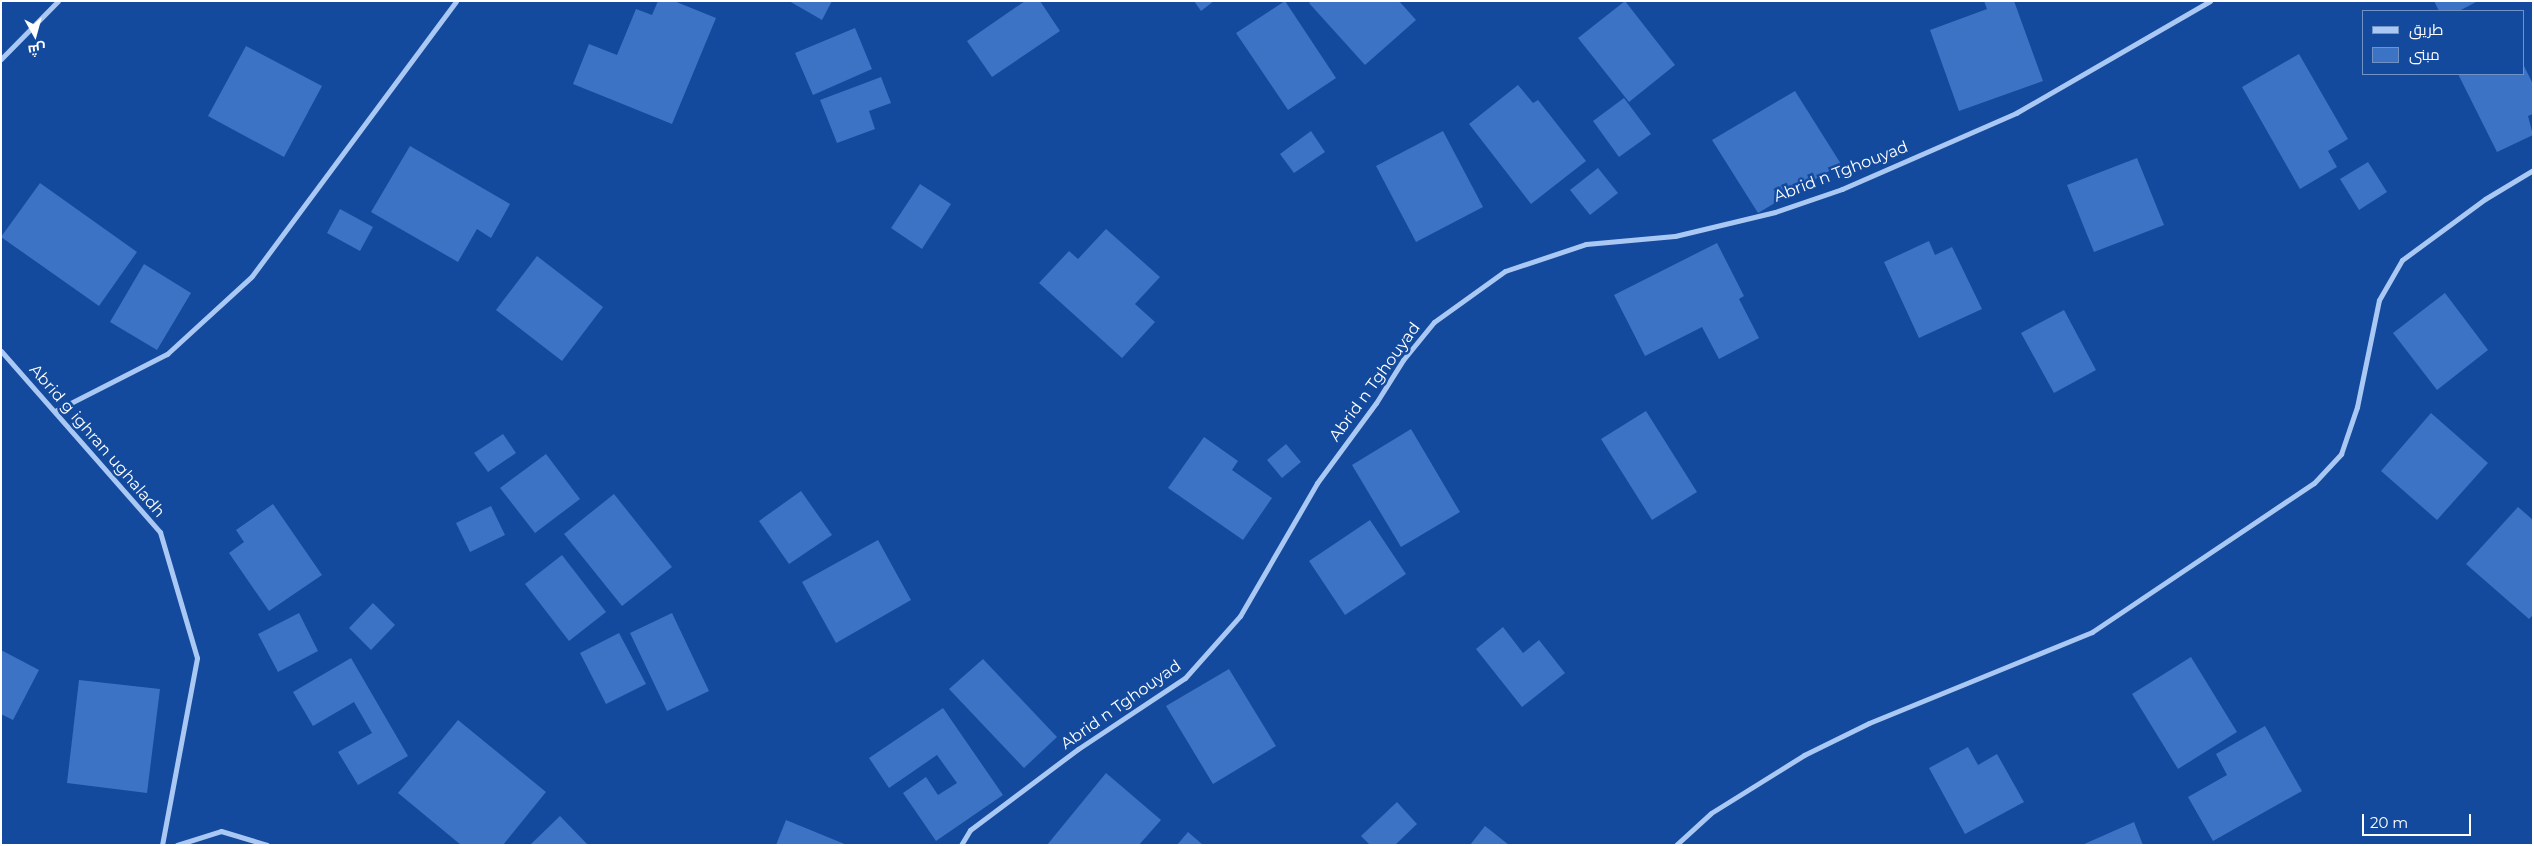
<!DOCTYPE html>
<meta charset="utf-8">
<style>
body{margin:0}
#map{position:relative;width:2534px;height:846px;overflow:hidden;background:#134a9d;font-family:Montserrat,Cairo,sans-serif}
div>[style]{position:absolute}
.building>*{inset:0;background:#3c73c4}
.street>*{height:5px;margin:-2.5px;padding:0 2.5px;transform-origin:2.5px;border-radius:2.5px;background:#aac8f4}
span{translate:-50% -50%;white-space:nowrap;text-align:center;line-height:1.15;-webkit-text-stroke:5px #134a9d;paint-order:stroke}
.street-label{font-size:16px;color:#fff}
.frame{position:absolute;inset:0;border:2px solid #fff;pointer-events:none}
.legend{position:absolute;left:2362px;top:10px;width:162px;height:65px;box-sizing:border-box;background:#134a9d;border:1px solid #7192c4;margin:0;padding:6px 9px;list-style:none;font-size:15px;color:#fff}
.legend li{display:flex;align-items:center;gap:10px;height:25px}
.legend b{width:25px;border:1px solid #7192c4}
.north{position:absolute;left:10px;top:10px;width:50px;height:50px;-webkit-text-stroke:4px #134a9d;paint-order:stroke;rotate:173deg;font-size:14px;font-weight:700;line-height:20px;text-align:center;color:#fff}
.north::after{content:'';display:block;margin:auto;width:18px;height:22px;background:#fff;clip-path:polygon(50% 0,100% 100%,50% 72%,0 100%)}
.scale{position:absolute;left:2362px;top:814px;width:109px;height:22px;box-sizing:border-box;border:2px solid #fff;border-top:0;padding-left:6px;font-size:15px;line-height:18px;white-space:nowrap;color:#fff;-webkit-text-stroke:4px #134a9d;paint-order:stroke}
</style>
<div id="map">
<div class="building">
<i style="clip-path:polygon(658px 1px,674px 1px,716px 18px,672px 124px,573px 84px,589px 44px,617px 55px,636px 9px,652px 15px)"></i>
<i style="clip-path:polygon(789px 1px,832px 1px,822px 20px)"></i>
<i style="clip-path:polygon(1025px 1px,1040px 1px,1060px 31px,992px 77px,967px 41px)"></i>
<i style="clip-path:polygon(1194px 1px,1214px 1px,1201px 11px)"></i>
<i style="clip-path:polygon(1285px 1px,1336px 78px,1288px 110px,1236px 33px)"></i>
<i style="clip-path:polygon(1311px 1px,1399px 1px,1416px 20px,1365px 65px,1309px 3px)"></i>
<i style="clip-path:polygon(1625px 1px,1675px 65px,1629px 102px,1578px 38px)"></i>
<i style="clip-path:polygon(1984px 1px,2014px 1px,2043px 81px,1959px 111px,1930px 30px,1987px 9px)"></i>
<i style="clip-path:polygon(2434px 1px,2478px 1px,2459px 11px,2439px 11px)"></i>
<i style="clip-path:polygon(855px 28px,872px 69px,813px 95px,795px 53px)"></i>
<i style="clip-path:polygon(246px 46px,322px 86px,284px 157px,208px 116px)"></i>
<i style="clip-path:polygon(2299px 54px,2348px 139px,2328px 151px,2337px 167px,2300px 189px,2242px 87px)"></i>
<i style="clip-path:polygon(2523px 64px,2533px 84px,2533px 114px,2528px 116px,2533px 135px,2497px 152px,2458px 74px,2523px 74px)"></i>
<i style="clip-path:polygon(881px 77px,891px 103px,869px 111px,875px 129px,837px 143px,820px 100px)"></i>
<i style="clip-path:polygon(1518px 85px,1533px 103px,1538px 100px,1586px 161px,1531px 204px,1469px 124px)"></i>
<i style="clip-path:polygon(1795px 91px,1841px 164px,1758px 213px,1712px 140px)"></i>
<i style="clip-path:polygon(1624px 98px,1651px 134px,1619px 157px,1593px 121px)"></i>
<i style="clip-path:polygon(1311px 131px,1325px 152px,1294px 173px,1280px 154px)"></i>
<i style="clip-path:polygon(1443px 131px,1483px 207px,1416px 242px,1376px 166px)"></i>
<i style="clip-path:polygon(410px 146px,510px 204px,491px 238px,477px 229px,458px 262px,371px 212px)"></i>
<i style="clip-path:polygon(2137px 158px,2164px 225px,2094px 252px,2067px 185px)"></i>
<i style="clip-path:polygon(2368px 162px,2387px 192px,2359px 210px,2340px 179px)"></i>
<i style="clip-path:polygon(1598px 168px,1618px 193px,1590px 215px,1570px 190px)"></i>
<i style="clip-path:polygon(40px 183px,137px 252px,99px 306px,1px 237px)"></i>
<i style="clip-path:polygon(920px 184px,951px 204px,922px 249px,891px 228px)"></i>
<i style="clip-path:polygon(340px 209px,373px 227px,360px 251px,327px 233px)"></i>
<i style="clip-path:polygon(1106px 229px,1160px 277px,1135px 304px,1155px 322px,1122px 358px,1039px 283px,1069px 251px,1078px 259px)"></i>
<i style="clip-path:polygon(1929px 241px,1935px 255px,1952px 247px,1982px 309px,1919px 338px,1884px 262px)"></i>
<i style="clip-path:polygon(1717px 243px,1744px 296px,1739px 299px,1759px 338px,1719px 359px,1702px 327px,1645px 356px,1614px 295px)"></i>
<i style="clip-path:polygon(537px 256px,603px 307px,562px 361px,496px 310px)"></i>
<i style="clip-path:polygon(144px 264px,191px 293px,157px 350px,110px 322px)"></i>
<i style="clip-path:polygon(2445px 293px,2488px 350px,2437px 390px,2393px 333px)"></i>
<i style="clip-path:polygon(2064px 310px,2096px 370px,2054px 393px,2021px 333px)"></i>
<i style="clip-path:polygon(1646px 411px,1697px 492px,1652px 520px,1601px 439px)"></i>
<i style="clip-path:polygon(2431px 413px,2488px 463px,2437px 520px,2381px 471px)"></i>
<i style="clip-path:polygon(1411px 429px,1460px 512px,1401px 547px,1352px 465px)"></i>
<i style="clip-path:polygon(503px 434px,516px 453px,488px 472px,474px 453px)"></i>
<i style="clip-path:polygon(1204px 437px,1238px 461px,1232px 470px,1272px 498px,1243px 540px,1168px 488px)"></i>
<i style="clip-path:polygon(1286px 444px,1301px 462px,1282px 478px,1267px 460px)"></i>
<i style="clip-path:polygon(546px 454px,580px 499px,535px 533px,500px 488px)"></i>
<i style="clip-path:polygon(801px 491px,832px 535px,789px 564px,759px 521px)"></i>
<i style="clip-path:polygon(614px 494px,672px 567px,622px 606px,564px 534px)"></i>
<i style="clip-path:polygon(273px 504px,322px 575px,269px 611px,229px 553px,244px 542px,236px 530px)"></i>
<i style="clip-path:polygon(491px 506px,505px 535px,470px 552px,456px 523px)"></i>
<i style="clip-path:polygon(2518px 507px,2533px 520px,2533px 615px,2529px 619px,2466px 564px)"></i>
<i style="clip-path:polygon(1370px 520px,1406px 574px,1345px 615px,1309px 561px)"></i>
<i style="clip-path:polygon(878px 540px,911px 600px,836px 643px,802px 582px)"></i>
<i style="clip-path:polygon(562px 555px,606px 612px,569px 641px,525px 584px)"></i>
<i style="clip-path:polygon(373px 603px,395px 625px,371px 650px,349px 628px)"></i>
<i style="clip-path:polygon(299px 613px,318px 651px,278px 672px,258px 634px)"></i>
<i style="clip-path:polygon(672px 613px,709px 691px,667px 711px,630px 633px)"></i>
<i style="clip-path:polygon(1503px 627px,1523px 653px,1539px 640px,1565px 673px,1522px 707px,1476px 649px)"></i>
<i style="clip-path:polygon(619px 633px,646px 684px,606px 704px,580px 653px)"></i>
<i style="clip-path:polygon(1px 650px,39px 670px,13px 720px,1px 714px)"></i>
<i style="clip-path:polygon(2191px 657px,2237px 732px,2178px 769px,2132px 694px)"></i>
<i style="clip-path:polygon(351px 658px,408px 756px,358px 785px,338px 752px,372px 733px,354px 702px,313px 726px,293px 692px)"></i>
<i style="clip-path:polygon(983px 659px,1057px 737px,1024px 768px,949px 689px)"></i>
<i style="clip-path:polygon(1229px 669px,1276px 746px,1213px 784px,1166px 706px)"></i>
<i style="clip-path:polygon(79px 680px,160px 689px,147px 793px,67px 783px)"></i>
<i style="clip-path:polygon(943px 708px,1003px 795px,936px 841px,903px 793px,926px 777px,938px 795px,957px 783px,937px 755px,889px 788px,869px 758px)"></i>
<i style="clip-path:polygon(458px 720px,546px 792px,503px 845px,461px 845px,398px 793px)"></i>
<i style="clip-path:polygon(2265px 726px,2302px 791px,2213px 841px,2188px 797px,2227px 775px,2216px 754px)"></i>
<i style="clip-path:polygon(1968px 747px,1978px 765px,1997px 754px,2024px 802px,1965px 834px,1929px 768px)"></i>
<i style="clip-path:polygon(1106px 773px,1161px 820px,1139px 845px,1047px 845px)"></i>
<i style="clip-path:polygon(1397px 802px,1417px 824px,1395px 845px,1370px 845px,1361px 836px)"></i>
<i style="clip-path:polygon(560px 816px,588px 845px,530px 845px)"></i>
<i style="clip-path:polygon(786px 820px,847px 845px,776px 845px)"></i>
<i style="clip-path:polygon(2134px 822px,2143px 845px,2082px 845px)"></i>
<i style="clip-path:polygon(1485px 826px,1509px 845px,1470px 845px)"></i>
<i style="clip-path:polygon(1188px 832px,1203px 845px,1177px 845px)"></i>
</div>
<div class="street">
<i style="left:1px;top:59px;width:81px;rotate:-45.5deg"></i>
<i style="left:1px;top:351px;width:241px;rotate:48.7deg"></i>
<i style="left:160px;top:532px;width:131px;rotate:73.6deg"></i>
<i style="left:197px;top:658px;width:190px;rotate:100.6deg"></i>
<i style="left:55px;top:411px;width:126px;rotate:-27deg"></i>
<i style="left:167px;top:354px;width:115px;rotate:-42.5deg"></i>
<i style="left:252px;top:276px;width:342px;rotate:-53.4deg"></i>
<i style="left:177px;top:845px;width:46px;rotate:-17.7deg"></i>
<i style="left:221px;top:831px;width:48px;rotate:16.9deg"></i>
<i style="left:961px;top:845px;width:17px;rotate:-59deg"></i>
<i style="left:970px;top:830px;width:135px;rotate:-36.9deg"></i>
<i style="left:1078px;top:749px;width:128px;rotate:-33.6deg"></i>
<i style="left:1185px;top:678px;width:83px;rotate:-48.4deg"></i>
<i style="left:1240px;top:616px;width:154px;rotate:-59.9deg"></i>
<i style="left:1317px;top:483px;width:99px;rotate:-53.6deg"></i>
<i style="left:1376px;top:403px;width:51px;rotate:-57.9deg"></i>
<i style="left:1403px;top:360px;width:49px;rotate:-50.8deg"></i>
<i style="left:1434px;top:322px;width:87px;rotate:-35.7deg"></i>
<i style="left:1505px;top:271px;width:85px;rotate:-18.4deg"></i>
<i style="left:1586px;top:244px;width:89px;rotate:-5.1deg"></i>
<i style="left:1675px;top:236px;width:103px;rotate:-13.5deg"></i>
<i style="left:1775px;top:212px;width:71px;rotate:-18.9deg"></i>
<i style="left:1842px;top:189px;width:190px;rotate:-23.6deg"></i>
<i style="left:2016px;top:113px;width:224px;rotate:-30deg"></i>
<i style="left:1676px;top:845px;width:47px;rotate:-42.4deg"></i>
<i style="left:1711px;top:813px;width:110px;rotate:-31.9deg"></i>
<i style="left:1804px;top:755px;width:72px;rotate:-26.2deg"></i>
<i style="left:1869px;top:723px;width:241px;rotate:-22.2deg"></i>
<i style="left:2092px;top:632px;width:267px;rotate:-33.9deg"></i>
<i style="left:2314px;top:483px;width:40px;rotate:-47deg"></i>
<i style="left:2341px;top:454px;width:50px;rotate:-71.2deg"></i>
<i style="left:2357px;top:407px;width:109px;rotate:-78.4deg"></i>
<i style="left:2379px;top:300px;width:46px;rotate:-60.1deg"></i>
<i style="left:2402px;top:260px;width:103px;rotate:-36.3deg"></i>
<i style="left:2485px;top:199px;width:56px;rotate:-31.1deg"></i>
</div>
<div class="street-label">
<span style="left:1841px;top:172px;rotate:-21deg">Abrid n Tghouyad</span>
<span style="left:1375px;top:382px;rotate:-54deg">Abrid n Tghouyad</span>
<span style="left:97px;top:441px;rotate:49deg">Abrid g ighran ughaladh</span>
<span style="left:1121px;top:705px;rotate:-35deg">Abrid n Tghouyad</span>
</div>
<div class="frame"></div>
<ul class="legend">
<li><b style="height:6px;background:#aac8f4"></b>طريق</li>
<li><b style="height:14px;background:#3c73c4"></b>مبنى</li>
</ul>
<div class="north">ش</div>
<div class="scale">20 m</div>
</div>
